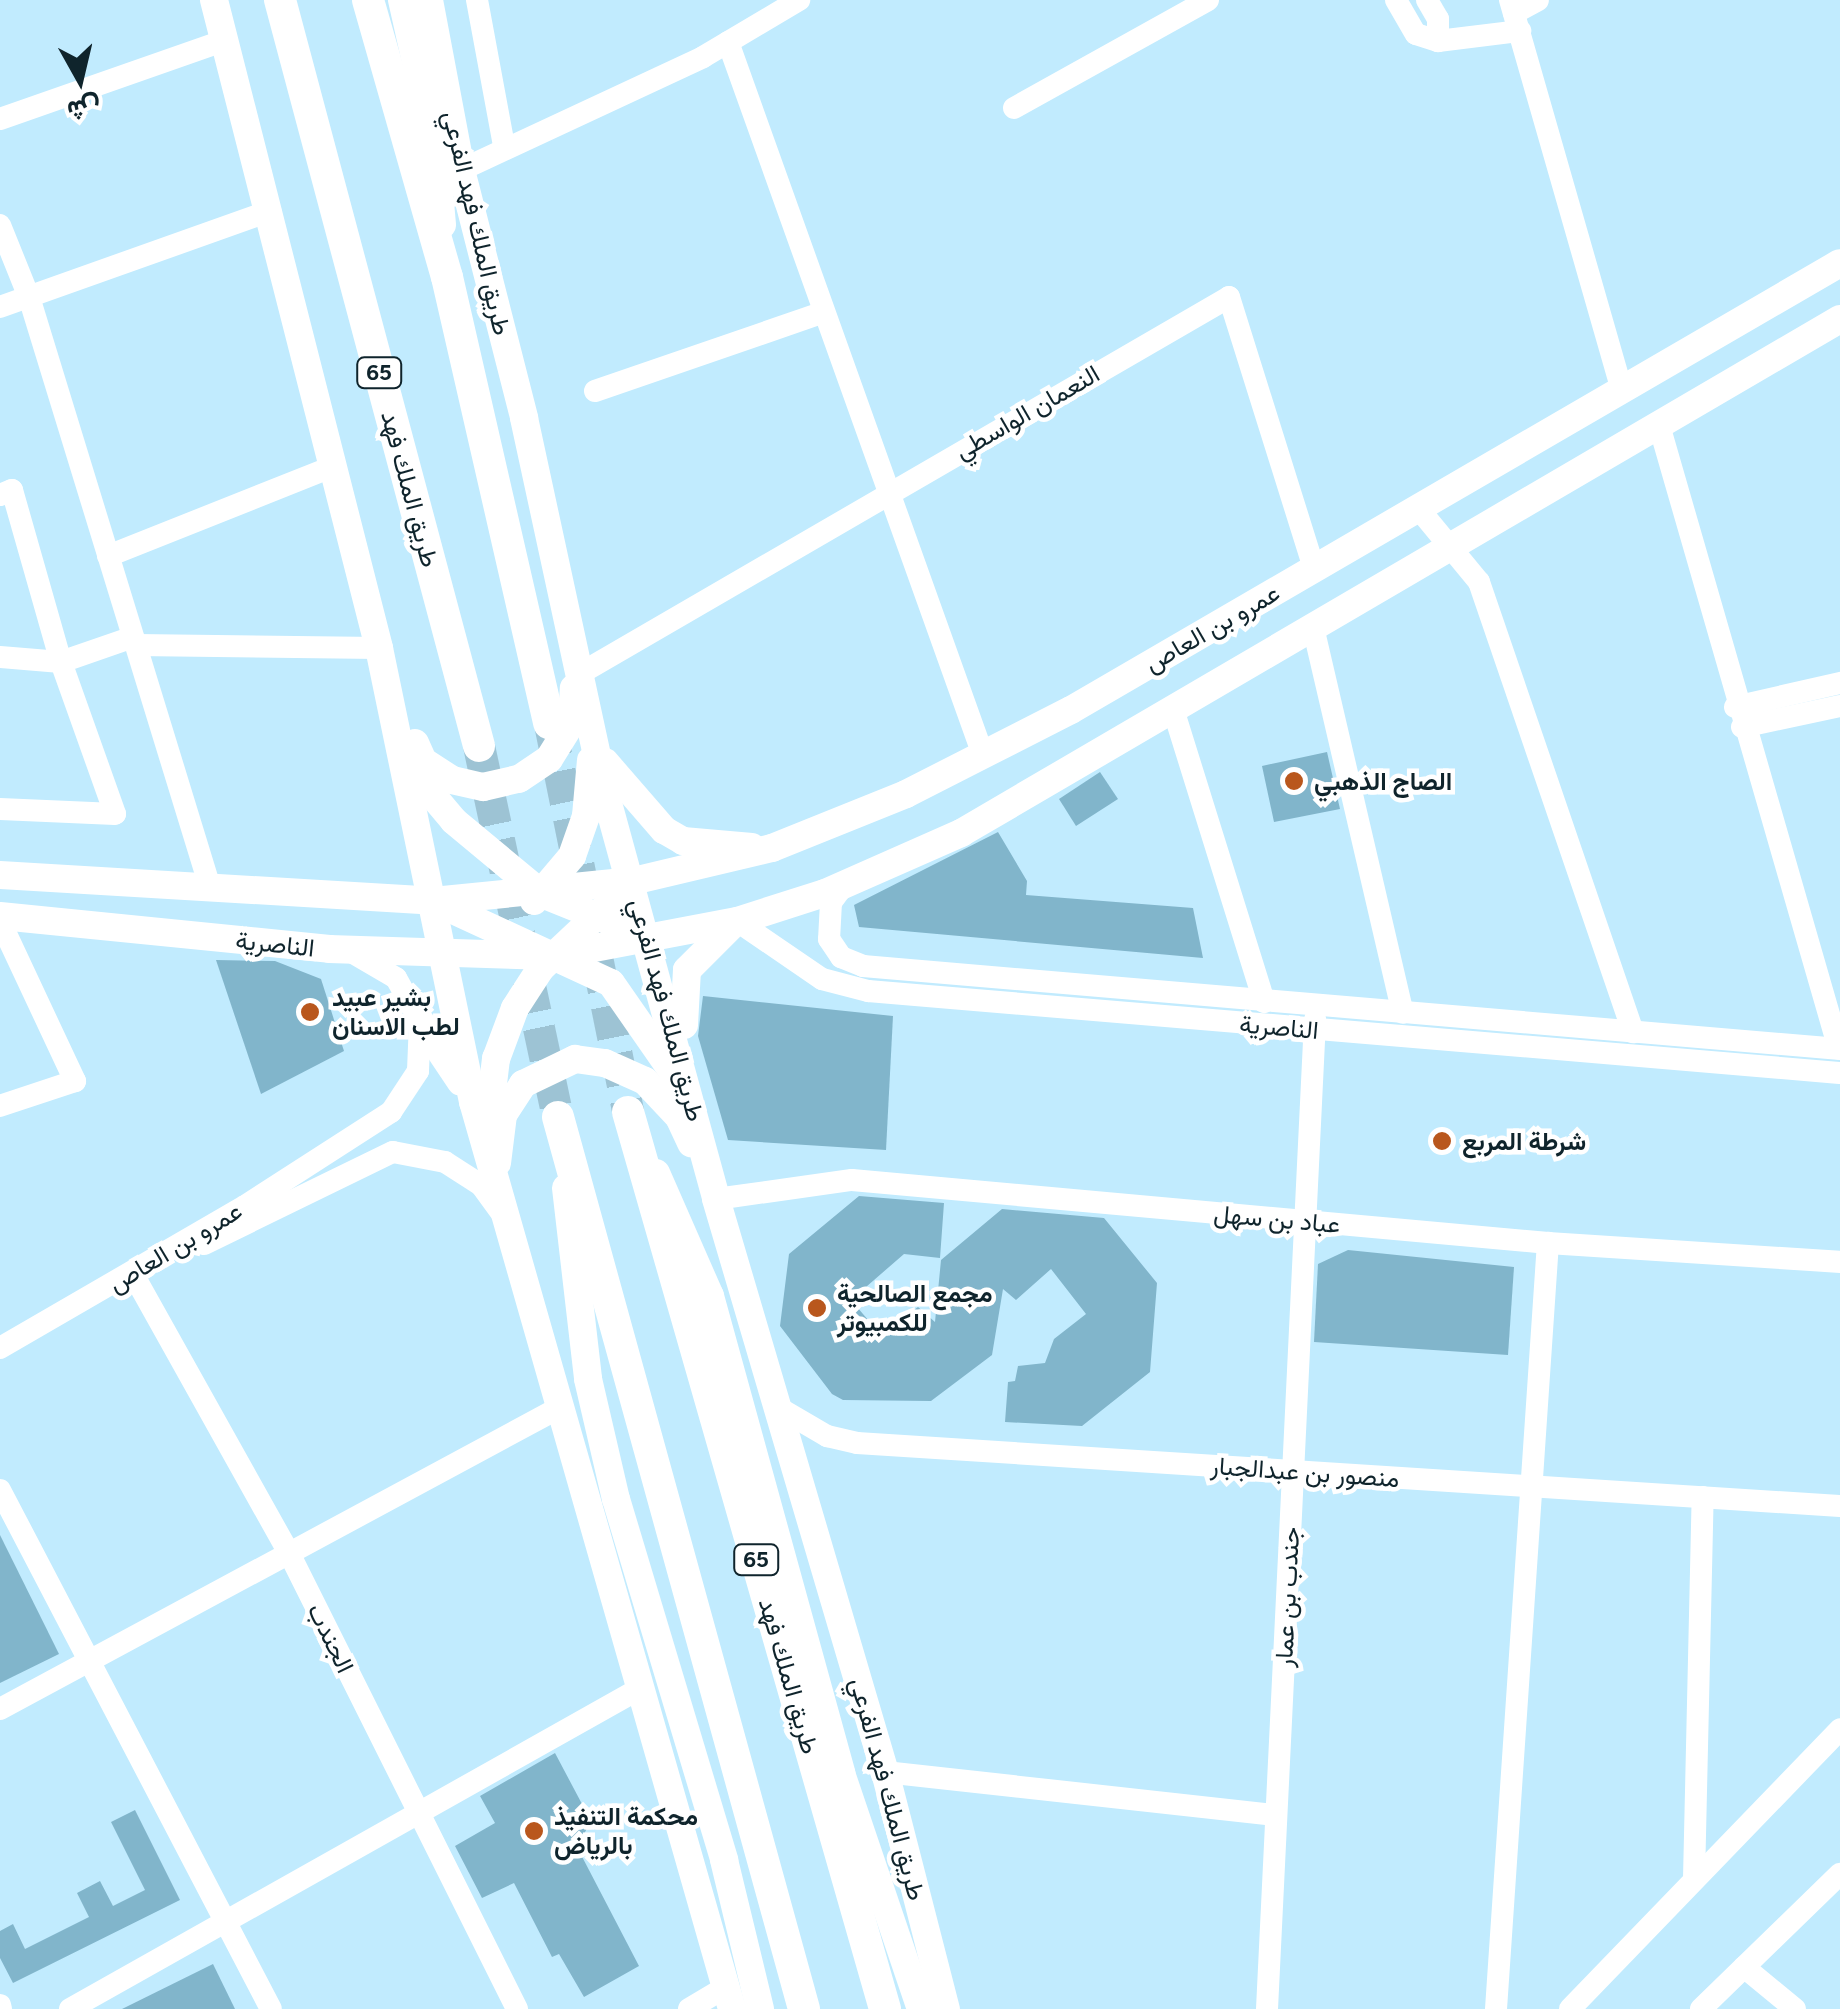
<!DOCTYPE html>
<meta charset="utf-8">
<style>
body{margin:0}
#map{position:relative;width:1840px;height:2009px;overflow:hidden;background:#c1ebfe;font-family:Figtree,Vazirmatn,sans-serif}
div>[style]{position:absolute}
.building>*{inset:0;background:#81b5cb}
.highway-tunnel>*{height:32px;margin-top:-16px;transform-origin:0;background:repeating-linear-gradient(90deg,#9dc3d4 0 32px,transparent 0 48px)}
.minor>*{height:22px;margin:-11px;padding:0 11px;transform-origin:11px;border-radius:11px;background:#fff}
.major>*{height:28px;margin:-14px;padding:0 14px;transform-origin:14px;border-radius:14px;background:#fff}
.highway>*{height:32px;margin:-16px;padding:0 16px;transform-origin:16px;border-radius:16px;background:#fff}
.dots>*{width:28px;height:28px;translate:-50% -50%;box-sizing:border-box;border:5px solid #fff;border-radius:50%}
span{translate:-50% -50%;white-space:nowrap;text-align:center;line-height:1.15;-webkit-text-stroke:9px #fff;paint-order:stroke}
.shield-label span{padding:2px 8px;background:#fff;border:2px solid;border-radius:8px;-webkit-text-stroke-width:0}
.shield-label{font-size:22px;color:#0f242c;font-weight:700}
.street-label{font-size:25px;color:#0f242c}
.poi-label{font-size:25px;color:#0f242c;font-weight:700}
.left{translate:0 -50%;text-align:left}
.north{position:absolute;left:30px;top:30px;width:100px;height:100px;-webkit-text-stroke:8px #fff;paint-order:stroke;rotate:172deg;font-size:28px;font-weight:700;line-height:40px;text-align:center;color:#0f242c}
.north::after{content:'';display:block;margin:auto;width:35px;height:45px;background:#0f242c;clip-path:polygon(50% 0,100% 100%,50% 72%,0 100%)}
</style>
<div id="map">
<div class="building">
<i style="clip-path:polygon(1327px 752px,1340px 809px,1274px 822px,1262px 766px)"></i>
<i style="clip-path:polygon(1100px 772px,1118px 799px,1076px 826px,1059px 799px)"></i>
<i style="clip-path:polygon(998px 832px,1027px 881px,1026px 895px,1193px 908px,1203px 958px,859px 927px,854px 905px)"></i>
<i style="clip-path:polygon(216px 960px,275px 961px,321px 979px,344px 1051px,261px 1094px)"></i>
<i style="clip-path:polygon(703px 996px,893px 1016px,886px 1150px,728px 1140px,698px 1036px)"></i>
<i style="clip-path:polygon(859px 1196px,944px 1203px,940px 1258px,904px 1254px,851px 1300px,881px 1335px,918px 1307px,935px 1322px,941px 1260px,1002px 1209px,1104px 1218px,1157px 1283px,1150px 1372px,1082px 1426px,1005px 1422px,1008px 1382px,1015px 1381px,1018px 1366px,1045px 1363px,1054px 1339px,1086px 1314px,1051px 1269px,1016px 1300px,1003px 1289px,992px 1355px,931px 1401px,843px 1400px,832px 1394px,780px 1326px,789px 1254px)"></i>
<i style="clip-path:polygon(1348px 1250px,1514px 1267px,1508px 1355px,1314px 1342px,1318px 1264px)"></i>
<i style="clip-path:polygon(0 1535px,59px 1654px,0 1683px)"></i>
<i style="clip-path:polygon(555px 1753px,591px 1821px,577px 1847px,639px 1966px,584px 1997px,559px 1954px,552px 1957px,514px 1883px,482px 1898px,455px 1846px,495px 1823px,480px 1796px)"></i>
<i style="clip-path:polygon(135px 1810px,180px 1900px,13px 1983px,0 1958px,0 1931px,13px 1924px,25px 1949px,89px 1917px,77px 1893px,100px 1881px,113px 1906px,145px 1890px,111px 1822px)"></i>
<i style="clip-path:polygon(213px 1964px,235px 2009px,122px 2009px)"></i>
</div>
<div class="highway-tunnel">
<i style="left:550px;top:724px;width:396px;rotate:78.6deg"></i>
<i style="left:479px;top:746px;width:379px;rotate:78deg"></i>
</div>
<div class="minor">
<i style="left:477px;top:0;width:147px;rotate:79.5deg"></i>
<i style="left:1396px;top:0;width:39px;rotate:60deg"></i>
<i style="left:1416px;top:34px;width:23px;rotate:18deg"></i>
<i style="left:1438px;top:41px;width:83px;rotate:-7deg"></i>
<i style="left:1427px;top:0;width:22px;rotate:60deg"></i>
<i style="left:1438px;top:19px;width:22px;rotate:90deg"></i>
<i style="left:1510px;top:0;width:406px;rotate:74deg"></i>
<i style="left:1514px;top:13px;width:27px;rotate:-28deg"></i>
<i style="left:728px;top:42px;width:757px;rotate:70.32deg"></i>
<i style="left:1014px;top:108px;width:222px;rotate:-29.1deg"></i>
<i style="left:0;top:119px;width:238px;rotate:-19.3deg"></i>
<i style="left:461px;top:170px;width:267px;rotate:-25deg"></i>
<i style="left:703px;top:57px;width:112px;rotate:-30.7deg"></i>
<i style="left:0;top:225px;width:78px;rotate:68.1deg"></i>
<i style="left:29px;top:297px;width:617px;rotate:72.95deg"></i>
<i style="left:0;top:307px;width:287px;rotate:-19.6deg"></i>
<i style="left:595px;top:391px;width:242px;rotate:-19deg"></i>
<i style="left:1659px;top:425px;width:649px;rotate:73.91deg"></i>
<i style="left:0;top:495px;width:13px;rotate:-23deg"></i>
<i style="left:12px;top:490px;width:179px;rotate:74.1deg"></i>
<i style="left:61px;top:662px;width:76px;rotate:-19.1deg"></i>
<i style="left:1418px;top:508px;width:96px;rotate:50.5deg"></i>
<i style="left:1479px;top:582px;width:476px;rotate:71.1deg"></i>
<i style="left:108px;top:556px;width:241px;rotate:-21.7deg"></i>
<i style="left:1313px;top:627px;width:396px;rotate:76.9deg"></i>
<i style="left:136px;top:645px;width:243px;rotate:0.7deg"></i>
<i style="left:0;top:657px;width:61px;rotate:4.7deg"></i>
<i style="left:61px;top:662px;width:161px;rotate:70.4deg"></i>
<i style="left:115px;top:814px;width:115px;rotate:-177.5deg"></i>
<i style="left:581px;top:673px;width:749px;rotate:-30.12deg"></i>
<i style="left:1229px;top:297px;width:285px;rotate:72.6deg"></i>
<i style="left:1735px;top:707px;width:108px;rotate:-12.9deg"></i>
<i style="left:1173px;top:709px;width:307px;rotate:72.7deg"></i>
<i style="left:1742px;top:727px;width:100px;rotate:-12.1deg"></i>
<i style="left:844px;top:885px;width:21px;rotate:127deg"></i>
<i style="left:831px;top:902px;width:37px;rotate:93deg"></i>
<i style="left:829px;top:939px;width:22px;rotate:56deg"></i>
<i style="left:841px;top:957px;width:24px;rotate:22deg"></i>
<i style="left:863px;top:966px;width:981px;rotate:4.86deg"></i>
<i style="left:0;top:921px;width:177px;rotate:64.9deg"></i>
<i style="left:75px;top:1081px;width:79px;rotate:161.6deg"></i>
<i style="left:737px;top:921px;width:103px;rotate:34.3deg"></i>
<i style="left:822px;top:979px;width:48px;rotate:14.6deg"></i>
<i style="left:868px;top:991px;width:975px;rotate:4.82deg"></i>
<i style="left:716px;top:1199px;width:137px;rotate:-8deg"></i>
<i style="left:852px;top:1180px;width:699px;rotate:5.17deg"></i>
<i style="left:1548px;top:1243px;width:293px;rotate:3.7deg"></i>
<i style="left:204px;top:1244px;width:210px;rotate:-26deg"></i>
<i style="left:393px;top:1152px;width:53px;rotate:10.9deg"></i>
<i style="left:445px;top:1162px;width:43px;rotate:32.6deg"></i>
<i style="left:481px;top:1185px;width:31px;rotate:54deg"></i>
<i style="left:133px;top:1274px;width:317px;rotate:60.8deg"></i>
<i style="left:288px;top:1551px;width:512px;rotate:63.43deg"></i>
<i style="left:0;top:1348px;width:283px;rotate:-30.1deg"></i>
<i style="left:245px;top:1206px;width:174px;rotate:-32.8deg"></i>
<i style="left:391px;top:1112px;width:49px;rotate:-56.6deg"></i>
<i style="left:418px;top:1071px;width:50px;rotate:-87.7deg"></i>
<i style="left:420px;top:1021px;width:49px;rotate:-119.2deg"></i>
<i style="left:396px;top:978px;width:50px;rotate:-149.8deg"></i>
<i style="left:779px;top:1408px;width:56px;rotate:30.3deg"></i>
<i style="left:827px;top:1436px;width:31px;rotate:13deg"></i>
<i style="left:857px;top:1443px;width:985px;rotate:3.67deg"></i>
<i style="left:0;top:1490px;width:585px;rotate:62.43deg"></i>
<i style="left:0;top:1709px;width:633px;rotate:-28.31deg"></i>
<i style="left:885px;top:1772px;width:393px;rotate:6.3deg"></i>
<i style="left:1694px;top:1879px;width:382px;rotate:-88.7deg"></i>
<i style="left:1744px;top:1967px;width:66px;rotate:39.5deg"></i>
<i style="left:0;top:2005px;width:4px;rotate:76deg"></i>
<i style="left:70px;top:2009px;width:653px;rotate:-29.35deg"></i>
<i style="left:689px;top:2009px;width:43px;rotate:-30.7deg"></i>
<i style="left:1267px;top:2009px;width:991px;rotate:-87.22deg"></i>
<i style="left:1496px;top:2009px;width:768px;rotate:-86.12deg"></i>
<i style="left:1570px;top:2009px;width:389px;rotate:-46deg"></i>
<i style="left:1701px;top:2009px;width:194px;rotate:-44.2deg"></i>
</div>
<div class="major">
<i style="left:214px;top:0;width:669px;rotate:75.71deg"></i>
<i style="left:379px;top:648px;width:464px;rotate:78.3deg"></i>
<i style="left:473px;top:1102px;width:943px;rotate:74.06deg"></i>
<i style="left:402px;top:0;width:150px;rotate:77.3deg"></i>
<i style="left:435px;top:146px;width:79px;rotate:84.9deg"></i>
<i style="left:429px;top:0;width:173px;rotate:79.3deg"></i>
<i style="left:461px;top:170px;width:256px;rotate:75.7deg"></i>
<i style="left:524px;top:418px;width:383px;rotate:77.8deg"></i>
<i style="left:605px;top:792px;width:422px;rotate:74.7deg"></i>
<i style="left:716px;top:1199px;width:597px;rotate:73.57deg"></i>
<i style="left:885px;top:1772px;width:245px;rotate:75.6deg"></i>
<i style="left:415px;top:743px;width:20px;rotate:66deg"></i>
<i style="left:423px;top:761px;width:35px;rotate:33deg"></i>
<i style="left:452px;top:780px;width:32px;rotate:13deg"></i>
<i style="left:483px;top:787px;width:37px;rotate:-13deg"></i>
<i style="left:519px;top:779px;width:36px;rotate:-34deg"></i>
<i style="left:549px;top:759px;width:44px;rotate:-58.1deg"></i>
<i style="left:572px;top:722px;width:34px;rotate:-87deg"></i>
<i style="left:410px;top:759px;width:19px;rotate:69deg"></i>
<i style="left:417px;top:777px;width:57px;rotate:49.9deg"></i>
<i style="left:454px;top:821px;width:114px;rotate:39.7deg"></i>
<i style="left:542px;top:894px;width:115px;rotate:21.9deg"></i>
<i style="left:605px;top:762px;width:90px;rotate:49.1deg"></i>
<i style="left:664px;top:830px;width:22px;rotate:30deg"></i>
<i style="left:683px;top:841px;width:69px;rotate:5deg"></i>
<i style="left:0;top:875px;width:434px;rotate:3.4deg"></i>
<i style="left:433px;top:901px;width:201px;rotate:-5.7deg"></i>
<i style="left:633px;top:881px;width:143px;rotate:-13.4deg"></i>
<i style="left:772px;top:848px;width:144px;rotate:-21.9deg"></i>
<i style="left:906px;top:794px;width:185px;rotate:-27deg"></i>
<i style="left:1071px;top:710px;width:889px;rotate:-30.17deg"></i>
<i style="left:534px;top:901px;width:59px;rotate:-49.8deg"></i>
<i style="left:572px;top:856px;width:42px;rotate:-70.7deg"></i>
<i style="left:586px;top:816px;width:56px;rotate:-84.9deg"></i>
<i style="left:440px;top:904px;width:188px;rotate:24.8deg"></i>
<i style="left:611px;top:983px;width:112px;rotate:55.2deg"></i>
<i style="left:0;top:916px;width:331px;rotate:5.7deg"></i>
<i style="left:329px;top:949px;width:223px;rotate:1.8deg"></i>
<i style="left:552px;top:956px;width:188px;rotate:-10.7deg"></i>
<i style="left:737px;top:921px;width:92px;rotate:-17.7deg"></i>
<i style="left:825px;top:893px;width:149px;rotate:-23.8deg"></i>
<i style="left:961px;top:833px;width:1018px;rotate:-30.32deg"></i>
<i style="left:420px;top:1021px;width:73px;rotate:56.1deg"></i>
<i style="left:684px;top:1025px;width:55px;rotate:-86.9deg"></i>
<i style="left:687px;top:970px;width:65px;rotate:-45deg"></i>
<i style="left:487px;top:1134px;width:76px;rotate:-83.2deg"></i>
<i style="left:496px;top:1059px;width:54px;rotate:-69.6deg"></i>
<i style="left:515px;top:1008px;width:48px;rotate:-57deg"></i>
<i style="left:541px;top:968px;width:95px;rotate:-43.3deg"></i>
<i style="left:497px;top:1163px;width:48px;rotate:-82.9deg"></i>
<i style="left:503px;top:1115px;width:37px;rotate:-57deg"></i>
<i style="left:523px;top:1084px;width:58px;rotate:-25.7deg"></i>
<i style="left:575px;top:1059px;width:30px;rotate:8deg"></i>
<i style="left:605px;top:1063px;width:44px;rotate:24.2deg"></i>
<i style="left:645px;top:1081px;width:50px;rotate:46.6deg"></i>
<i style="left:679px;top:1117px;width:29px;rotate:65deg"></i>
<i style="left:656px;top:1173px;width:134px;rotate:66.3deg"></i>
<i style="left:710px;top:1296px;width:495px;rotate:74.6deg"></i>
<i style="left:841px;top:1773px;width:249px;rotate:71.3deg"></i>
<i style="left:566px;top:1188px;width:192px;rotate:83.4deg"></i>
<i style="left:588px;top:1379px;width:123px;rotate:76.9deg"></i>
<i style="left:616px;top:1499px;width:377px;rotate:73.3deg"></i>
<i style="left:724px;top:1860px;width:153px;rotate:76.4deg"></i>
</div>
<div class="highway">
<i style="left:280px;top:0;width:772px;rotate:75.06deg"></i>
<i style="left:368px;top:0;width:288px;rotate:74.1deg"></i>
<i style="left:447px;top:277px;width:458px;rotate:77.1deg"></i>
<i style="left:628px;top:1112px;width:933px;rotate:74.01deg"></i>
<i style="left:558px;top:1117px;width:925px;rotate:74.58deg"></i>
</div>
<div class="dots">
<i style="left:1294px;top:781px;background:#b9571d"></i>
<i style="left:310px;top:1012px;background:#b9571d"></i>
<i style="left:1442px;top:1141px;background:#b9571d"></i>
<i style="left:817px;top:1308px;background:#b9571d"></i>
<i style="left:534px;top:1831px;background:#b9571d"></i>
</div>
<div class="shield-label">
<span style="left:379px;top:373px">65</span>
<span style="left:756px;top:1560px">65</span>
</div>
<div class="street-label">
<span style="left:477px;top:223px;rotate:77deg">طريق الملك فهد الفرعي</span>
<span style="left:1027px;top:412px;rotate:-30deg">النعمان الواسطي</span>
<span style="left:410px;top:489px;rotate:75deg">طريق الملك فهد</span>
<span style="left:1212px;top:628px;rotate:-30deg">عمرو بن العاص</span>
<span style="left:275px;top:944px;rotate:6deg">الناصرية</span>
<span style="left:667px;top:1010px;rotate:75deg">طريق الملك فهد الفرعي</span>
<span style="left:1279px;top:1027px;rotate:5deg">الناصرية</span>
<span style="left:1277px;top:1219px;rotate:5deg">عباد بن سهل</span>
<span style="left:175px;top:1247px;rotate:-31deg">عمرو بن العاص</span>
<span style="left:1305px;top:1472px;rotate:4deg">منصور بن عبدالجبار</span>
<span style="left:1287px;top:1597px;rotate:-87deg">جندب بن عمار</span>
<span style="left:331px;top:1638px;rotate:64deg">الجندب</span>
<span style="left:789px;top:1676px;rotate:74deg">طريق الملك فهد</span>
<span style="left:888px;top:1789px;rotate:75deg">طريق الملك فهد الفرعي</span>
</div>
<div class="poi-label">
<span class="left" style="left:1314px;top:781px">الصاج الذهبي</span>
<span class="left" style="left:332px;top:1012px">بشير عبيد<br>لطب الاسنان</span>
<span class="left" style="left:1462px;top:1141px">شرطة المربع</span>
<span class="left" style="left:837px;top:1308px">مجمع الصالحية<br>للكمبيوتر</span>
<span class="left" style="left:554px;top:1831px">محكمة التنفيذ<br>بالرياض</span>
</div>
<div class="north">ش</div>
</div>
